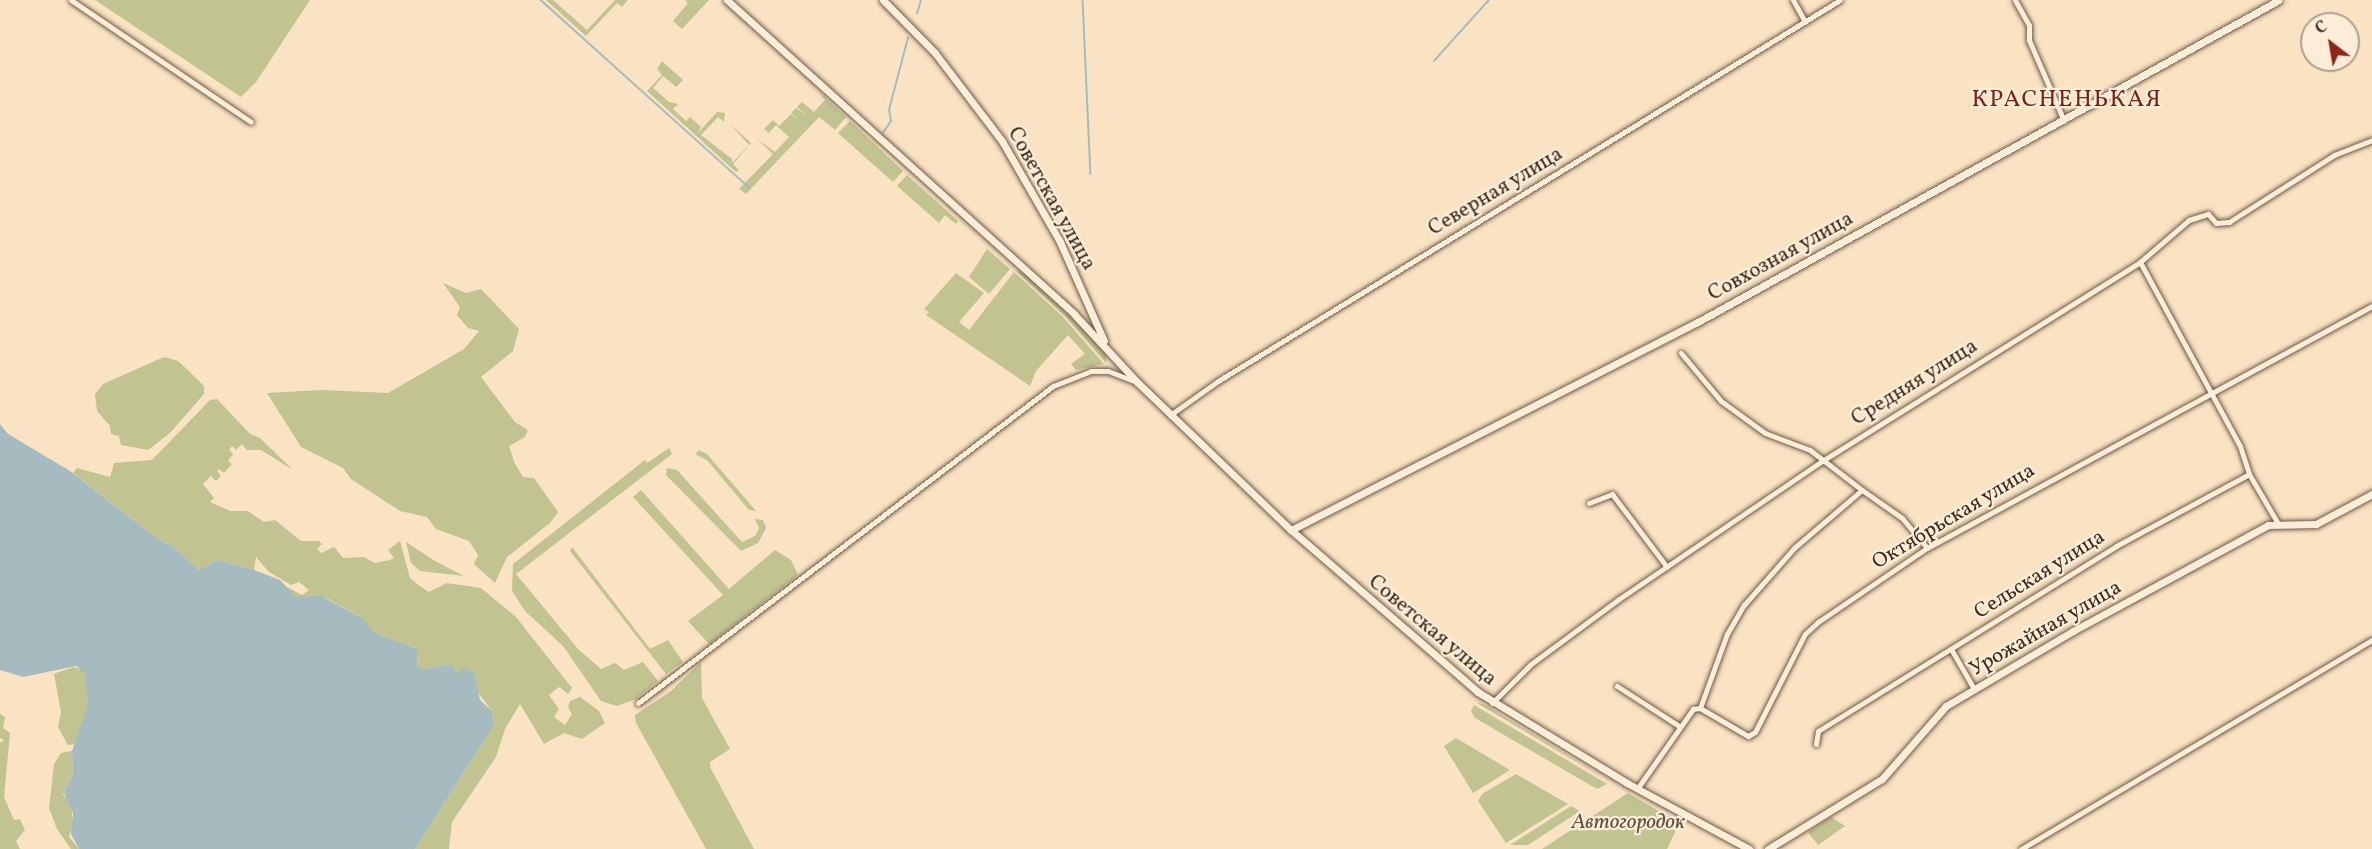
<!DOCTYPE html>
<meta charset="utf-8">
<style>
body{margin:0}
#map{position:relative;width:2372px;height:849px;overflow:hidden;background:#fae3c3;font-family:Vollkorn,serif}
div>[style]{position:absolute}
.green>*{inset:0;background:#c1c391}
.water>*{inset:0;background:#a5bbbf}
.stream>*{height:1.5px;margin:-0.75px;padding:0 0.75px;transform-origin:0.75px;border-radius:0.75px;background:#a5bbbf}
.roads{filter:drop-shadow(0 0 2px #6e5947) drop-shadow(0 0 2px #6e5947)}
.street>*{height:5px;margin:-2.5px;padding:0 2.5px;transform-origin:2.5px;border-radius:2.5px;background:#fcedd8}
.secondary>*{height:7px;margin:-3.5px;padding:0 3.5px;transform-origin:3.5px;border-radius:3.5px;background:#fcedd8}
span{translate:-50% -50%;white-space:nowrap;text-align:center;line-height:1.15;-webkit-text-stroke:4.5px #fcedd8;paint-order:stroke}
.street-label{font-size:21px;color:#3f2b1e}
.park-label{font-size:21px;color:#60513b;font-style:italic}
.quarter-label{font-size:24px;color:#7a1f14;letter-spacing:1.5px}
.north{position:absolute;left:2300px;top:12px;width:60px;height:60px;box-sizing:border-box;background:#fcedd8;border:2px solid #b09f8e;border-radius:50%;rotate:329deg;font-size:16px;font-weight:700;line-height:24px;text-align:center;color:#3f2b1e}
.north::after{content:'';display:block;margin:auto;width:21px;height:27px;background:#8f2418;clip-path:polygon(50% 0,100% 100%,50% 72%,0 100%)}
</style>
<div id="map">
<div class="green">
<i style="clip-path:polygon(95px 0,310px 0,256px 82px,241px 97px)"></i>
<i style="clip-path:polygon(546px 0,553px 0,587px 30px,615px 0,628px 0,622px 7px,617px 3px,586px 36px)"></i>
<i style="clip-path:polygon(685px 0,709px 0,682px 29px,673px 21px,688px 3px)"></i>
<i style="clip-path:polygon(662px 61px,683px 80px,676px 87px,663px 76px,653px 88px,669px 102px,678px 104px,673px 109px,686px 121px,690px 117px,701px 127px,698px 133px,717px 112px,725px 113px,724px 122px,718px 117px,701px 135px,732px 159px,732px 163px,749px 145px,730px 124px,751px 143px,733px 164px,739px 170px,736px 172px,647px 91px,662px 75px,657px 69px)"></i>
<i style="clip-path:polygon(819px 92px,846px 117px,835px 130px,819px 117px,746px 194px,739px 189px,773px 154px,756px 138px,775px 152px,789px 137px,776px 125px,769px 133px,764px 129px,773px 120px,779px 126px,791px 114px,801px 122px,791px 113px,796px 108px,807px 116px,797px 107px,802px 102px,814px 112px,825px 100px)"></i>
<i style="clip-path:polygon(850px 121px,903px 171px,893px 182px,838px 133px)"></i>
<i style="clip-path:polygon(907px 175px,958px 221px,956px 224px,945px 215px,939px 223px,897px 186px)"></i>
<i style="clip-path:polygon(987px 249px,1010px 269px,989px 294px,969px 277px)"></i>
<i style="clip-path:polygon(1016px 271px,1023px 272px,1067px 313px,1107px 354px,1106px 363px,1065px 316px)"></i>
<i style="clip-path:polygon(1014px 272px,1063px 317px,1104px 364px,1076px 370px,1071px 364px,1085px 354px,1068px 335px,1036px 371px,1030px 386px,926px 315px,929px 312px,924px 309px,956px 273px,984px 293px,959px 322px,969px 330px)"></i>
<i style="clip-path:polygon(443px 283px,466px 293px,481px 289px,519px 329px,513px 351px,481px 377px,515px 422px,528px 430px,525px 437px,509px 446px,515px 464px,523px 477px,534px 478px,558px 512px,550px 523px,507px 557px,495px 583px,474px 564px,478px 555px,469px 541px,436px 529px,427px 517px,400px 511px,351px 479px,343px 468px,301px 447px,267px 393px,321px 390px,388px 393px,464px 349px,479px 331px,468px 328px,457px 315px,460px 307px)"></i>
<i style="clip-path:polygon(164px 357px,178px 361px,190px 372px,204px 386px,204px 394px,170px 433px,148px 450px,121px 445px,119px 436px,111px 434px,110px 426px,97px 411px,95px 394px,103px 384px)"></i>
<i style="clip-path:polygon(217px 399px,250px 434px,260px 438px,293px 470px,261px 450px,247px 450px,242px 444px,236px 450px,232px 446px,229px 450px,233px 454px,228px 461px,232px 464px,224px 473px,219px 469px,217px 471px,221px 476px,216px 481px,211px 476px,203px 484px,214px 498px,210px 502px,230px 511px,248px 511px,264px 522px,275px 520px,301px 541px,319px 541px,322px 544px,317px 549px,321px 553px,334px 547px,343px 558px,364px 557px,375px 563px,390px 560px,394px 558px,388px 550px,400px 541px,410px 578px,421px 587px,429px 592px,447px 583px,481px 588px,516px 617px,572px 688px,568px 694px,559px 687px,549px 695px,559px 709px,554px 717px,565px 725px,572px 714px,568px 707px,570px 701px,580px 697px,599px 711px,605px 723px,582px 739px,564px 733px,544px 744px,520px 704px,505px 729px,496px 757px,452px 822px,449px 849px,415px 849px,494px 725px,492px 711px,462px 672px,456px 673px,444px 665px,425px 669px,417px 667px,418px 649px,373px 633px,364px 619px,328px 599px,319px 596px,309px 605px,298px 600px,285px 586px,302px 595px,309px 590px,299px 582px,291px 585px,269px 572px,256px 557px,254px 570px,218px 560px,199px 570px,173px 546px,159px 540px,73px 473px,77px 468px,110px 477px,114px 463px,152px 460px,210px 400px)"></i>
<i style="clip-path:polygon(669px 448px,672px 454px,516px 574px,578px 649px,601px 669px,615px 663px,624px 670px,643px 662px,658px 681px,636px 699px,617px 706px,601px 701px,563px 646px,525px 611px,512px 591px,513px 564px,645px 460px,647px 463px)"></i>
<i style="clip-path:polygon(699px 450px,707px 454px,756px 511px,749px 510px,707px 460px,695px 454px)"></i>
<i style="clip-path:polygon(667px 468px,677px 470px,742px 542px,755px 536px,759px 528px,755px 519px,763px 520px,766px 528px,758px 543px,741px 551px,666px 475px)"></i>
<i style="clip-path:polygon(641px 490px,729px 589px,775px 550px,791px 560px,798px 575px,709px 644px,688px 621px,723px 595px,633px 497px)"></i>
<i style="clip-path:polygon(406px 542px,435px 561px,464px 576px,420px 571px,411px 563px)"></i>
<i style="clip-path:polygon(572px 547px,650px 649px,668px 640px,683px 662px,666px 674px,570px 551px)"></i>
<i style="clip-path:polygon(701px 662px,702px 698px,730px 749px,710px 762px,710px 767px,754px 849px,706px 849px,636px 723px,635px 715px,671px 691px)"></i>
<i style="clip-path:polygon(74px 667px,83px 671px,89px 682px,91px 702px,78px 744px,68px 745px,58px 727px,61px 712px,54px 674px)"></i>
<i style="clip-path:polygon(1477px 703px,1483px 704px,1608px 780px)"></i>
<i style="clip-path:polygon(1474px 705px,1607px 784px,1598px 789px,1590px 785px,1475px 718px,1471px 711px)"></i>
<i style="clip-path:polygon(0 714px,5px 717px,3px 728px,10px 733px,4px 797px,14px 820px,20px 819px,25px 830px,16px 841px,20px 849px,0 849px,0 743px,4px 740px,0 738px)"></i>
<i style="clip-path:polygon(1456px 738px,1510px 770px,1473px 793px,1444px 746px)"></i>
<i style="clip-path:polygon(72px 751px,73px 774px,63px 795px,71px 803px,73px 825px,69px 837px,79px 849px,71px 849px,57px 829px,49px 808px,54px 764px,61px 753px)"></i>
<i style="clip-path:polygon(1516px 774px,1568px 804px,1506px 843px,1478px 801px,1482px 794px)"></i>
<i style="clip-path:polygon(1628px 793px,1674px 820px,1676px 830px,1667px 849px,1542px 849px)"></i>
<i style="clip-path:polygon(1571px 806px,1580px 811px,1528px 845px,1510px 845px)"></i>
<i style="clip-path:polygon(1831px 817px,1845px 826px,1818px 845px,1808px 832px)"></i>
</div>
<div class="water">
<i style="clip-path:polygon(0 424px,8px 434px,70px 471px,159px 540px,173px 546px,199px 570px,218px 560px,254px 570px,280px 580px,296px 597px,321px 596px,364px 619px,374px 633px,418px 649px,417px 667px,425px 669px,444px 665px,453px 666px,456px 673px,466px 668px,474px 673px,480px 700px,492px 711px,494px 725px,415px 849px,79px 849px,71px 834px,73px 813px,64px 793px,73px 774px,72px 751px,88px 705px,85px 674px,76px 666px,23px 677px,0 670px)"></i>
</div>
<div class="stream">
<i style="left:541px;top:0;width:280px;rotate:42deg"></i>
<i style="left:1083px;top:0;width:174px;rotate:87.4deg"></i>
<i style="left:917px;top:14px;width:15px;rotate:-74deg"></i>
<i style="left:1434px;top:61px;width:82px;rotate:-48deg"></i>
<i style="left:883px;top:133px;width:14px;rotate:-56deg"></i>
<i style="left:891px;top:121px;width:11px;rotate:-100deg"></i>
<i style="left:889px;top:110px;width:74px;rotate:-75.2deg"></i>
</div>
<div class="roads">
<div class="street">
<i style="left:71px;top:0;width:217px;rotate:34.1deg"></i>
<i style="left:1793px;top:0;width:25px;rotate:61deg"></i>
<i style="left:2015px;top:0;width:29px;rotate:61deg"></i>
<i style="left:2029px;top:25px;width:15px;rotate:90deg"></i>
<i style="left:2029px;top:40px;width:88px;rotate:66.6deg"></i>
<i style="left:2140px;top:262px;width:209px;rotate:61.5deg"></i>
<i style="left:2240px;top:446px;width:29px;rotate:72deg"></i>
<i style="left:1681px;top:353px;width:62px;rotate:50.2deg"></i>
<i style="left:1721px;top:401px;width:54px;rotate:36deg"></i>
<i style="left:1765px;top:433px;width:48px;rotate:20.7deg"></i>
<i style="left:1810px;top:450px;width:66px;rotate:37.6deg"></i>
<i style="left:1170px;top:415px;width:59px;rotate:-35.3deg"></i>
<i style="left:1218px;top:381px;width:729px;rotate:-31.49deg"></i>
<i style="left:1589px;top:503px;width:25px;rotate:-21deg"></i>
<i style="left:1612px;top:494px;width:91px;rotate:53deg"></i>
<i style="left:1951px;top:649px;width:46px;rotate:60.1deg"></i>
<i style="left:1617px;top:686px;width:74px;rotate:32.8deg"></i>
<i style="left:638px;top:703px;width:522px;rotate:-37.37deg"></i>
<i style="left:1053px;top:386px;width:41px;rotate:-21.5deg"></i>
<i style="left:1091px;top:371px;width:17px"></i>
<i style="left:1108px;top:371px;width:30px;rotate:21deg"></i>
<i style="left:1492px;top:703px;width:55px;rotate:-45deg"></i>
<i style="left:1531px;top:664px;width:109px;rotate:-36.5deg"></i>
<i style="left:1619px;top:599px;width:245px;rotate:-34.2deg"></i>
<i style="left:1822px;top:461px;width:375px;rotate:-32deg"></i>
<i style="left:2140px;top:262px;width:65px;rotate:-40.6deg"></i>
<i style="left:2189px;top:220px;width:20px;rotate:-18deg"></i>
<i style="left:2208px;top:214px;width:12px;rotate:48deg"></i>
<i style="left:2216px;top:223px;width:13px;rotate:-4deg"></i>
<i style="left:2229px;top:222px;width:125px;rotate:-32.5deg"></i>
<i style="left:2334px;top:155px;width:41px;rotate:-21.5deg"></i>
<i style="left:1700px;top:708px;width:79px;rotate:-70deg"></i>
<i style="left:1727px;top:634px;width:34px;rotate:-60deg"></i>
<i style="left:1744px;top:605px;width:76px;rotate:-48.7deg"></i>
<i style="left:1794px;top:548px;width:89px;rotate:-40.5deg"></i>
<i style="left:1862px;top:490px;width:49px;rotate:35deg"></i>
<i style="left:1902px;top:518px;width:39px;rotate:50deg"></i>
<i style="left:1816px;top:744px;width:13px;rotate:-81deg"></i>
<i style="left:1818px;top:731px;width:351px;rotate:-31.8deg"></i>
<i style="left:2116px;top:546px;width:151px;rotate:-28.4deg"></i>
<i style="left:2249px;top:474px;width:56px;rotate:59.7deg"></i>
<i style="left:1637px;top:789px;width:98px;rotate:-55deg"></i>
<i style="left:1693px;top:709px;width:7px;rotate:-8deg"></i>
<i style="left:1700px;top:708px;width:56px;rotate:30.3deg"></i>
<i style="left:1748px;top:736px;width:8px;rotate:-30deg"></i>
<i style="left:1755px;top:732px;width:110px;rotate:-63deg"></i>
<i style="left:1805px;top:634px;width:18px;rotate:-43deg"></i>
<i style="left:1818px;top:622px;width:132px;rotate:-34.2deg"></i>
<i style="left:1927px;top:548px;width:507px;rotate:-28.54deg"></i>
<i style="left:2021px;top:849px;width:409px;rotate:-30.8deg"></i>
</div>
<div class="secondary">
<i style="left:727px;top:0;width:468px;rotate:42.1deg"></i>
<i style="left:1074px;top:314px;width:93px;rotate:47.2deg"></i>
<i style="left:1137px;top:382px;width:214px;rotate:43.9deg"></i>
<i style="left:1291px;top:530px;width:247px;rotate:40.9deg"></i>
<i style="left:1478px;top:692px;width:175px;rotate:31.4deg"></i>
<i style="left:1627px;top:783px;width:139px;rotate:28.4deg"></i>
<i style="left:883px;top:0;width:74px;rotate:45.5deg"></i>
<i style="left:935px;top:53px;width:111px;rotate:52.7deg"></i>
<i style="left:1002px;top:141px;width:116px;rotate:60.1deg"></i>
<i style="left:1060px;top:242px;width:108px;rotate:66deg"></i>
<i style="left:1291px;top:530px;width:455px;rotate:-27.1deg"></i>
<i style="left:1696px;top:323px;width:666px;rotate:-28.99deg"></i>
<i style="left:1768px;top:849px;width:134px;rotate:-31.6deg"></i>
<i style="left:1882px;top:779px;width:97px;rotate:-48.8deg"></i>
<i style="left:1946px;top:706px;width:147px;rotate:-30.6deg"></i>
<i style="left:2073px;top:631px;width:222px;rotate:-28.5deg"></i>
<i style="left:2268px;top:525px;width:48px;rotate:-1.2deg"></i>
<i style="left:2316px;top:524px;width:64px;rotate:-28.2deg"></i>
</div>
</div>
<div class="street-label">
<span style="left:1496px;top:192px;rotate:-31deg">Северная улица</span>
<span style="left:1051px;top:199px;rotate:61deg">Советская улица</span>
<span style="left:1781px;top:257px;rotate:-29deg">Совхозная улица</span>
<span style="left:1915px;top:383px;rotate:-32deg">Средняя улица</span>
<span style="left:1954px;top:517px;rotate:-31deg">Октябрьская улица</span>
<span style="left:2040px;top:575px;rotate:-32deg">Сельская улица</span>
<span style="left:2046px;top:629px;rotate:-30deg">Урожайная улица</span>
<span style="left:1432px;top:631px;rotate:40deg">Советская улица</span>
</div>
<div class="park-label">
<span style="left:1628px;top:823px">Автогородок</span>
</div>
<div class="quarter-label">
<span style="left:2067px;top:101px">КРАСНЕНЬКАЯ</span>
</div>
<div class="north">С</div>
</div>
